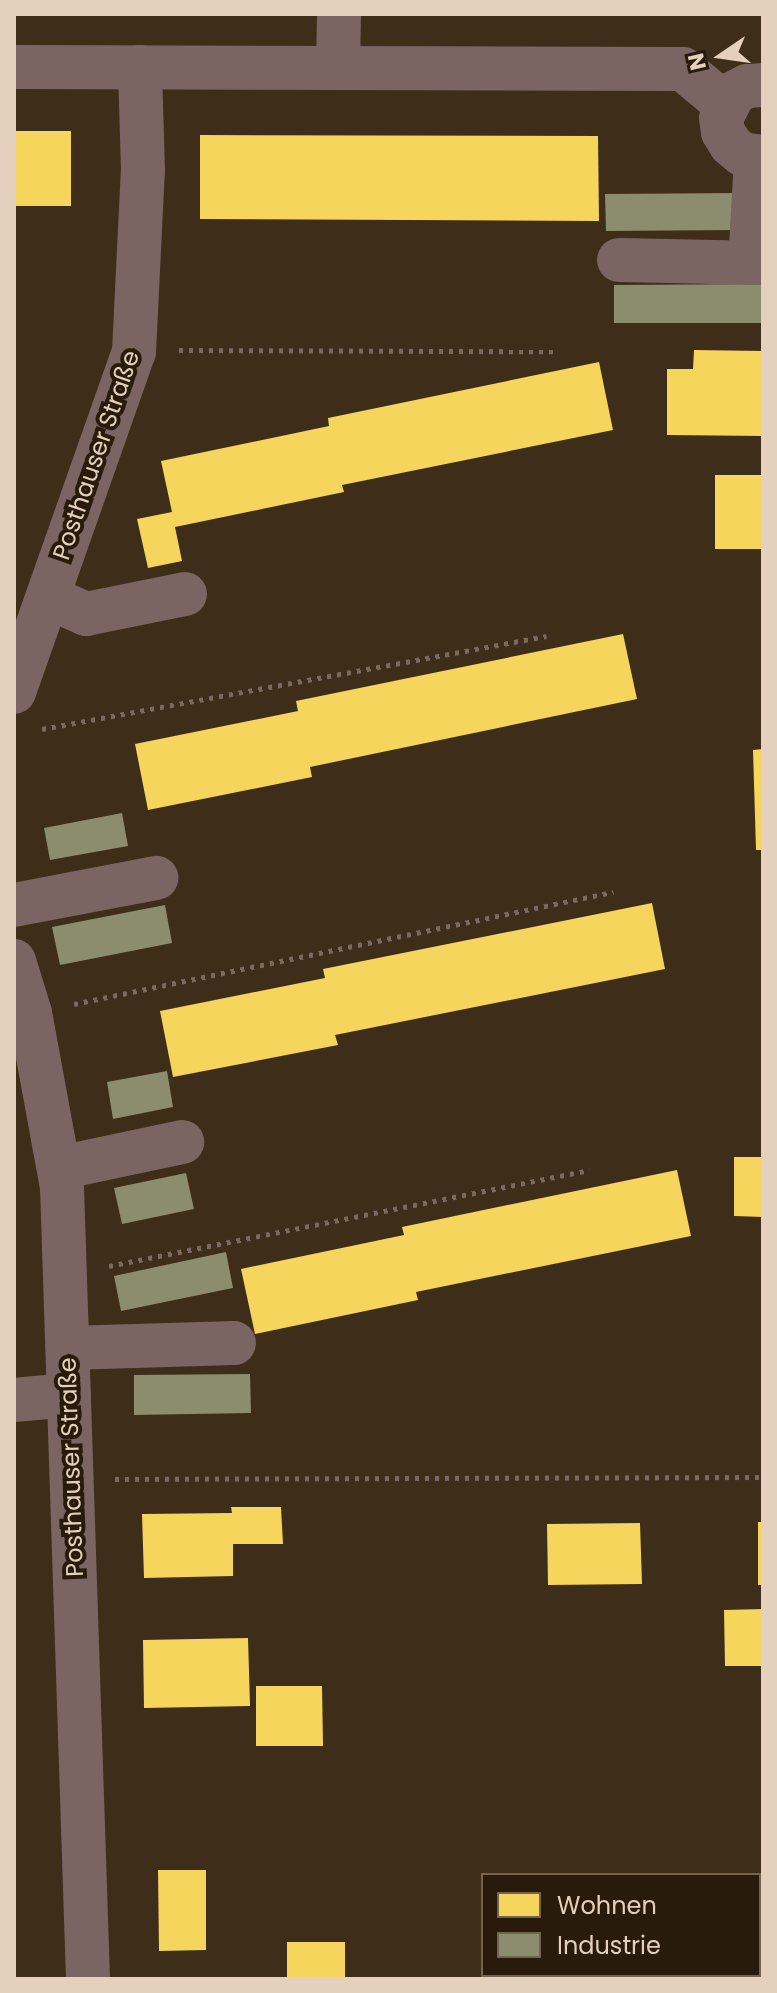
<!DOCTYPE html>
<meta charset="utf-8">
<style>
body{margin:0}
#map{position:relative;width:777px;height:1993px;overflow:hidden;background:#3e2d18;font-family:Poppins,sans-serif}
div>[style]{position:absolute}
.homes>*{inset:0;background:#f6d55c}
.industry>*{inset:0;background:#8c8c6e}
.path>*{height:5px;margin-top:-2.5px;transform-origin:0;background:repeating-linear-gradient(90deg,#7a6861 0 4px,transparent 0 10px)}
.minor>*{height:44px;margin:-22px;padding:0 22px;transform-origin:22px;border-radius:22px;background:#7a6563}
span{translate:-50% -50%;white-space:nowrap;text-align:center;line-height:1.15;-webkit-text-stroke:8px #291b0c;paint-order:stroke}
.street-label{font-size:24px;color:#e4d0bd}
.frame{position:absolute;inset:0;border:16px solid #e4d0bd;pointer-events:none}
.legend{position:absolute;left:481px;top:1873px;width:280px;height:104px;box-sizing:border-box;background:#291b0c;border:2px solid #746353;margin:0;padding:10px 14px;list-style:none;font-size:24px;color:#e4d0bd}
.legend li{display:flex;align-items:center;gap:16px;height:40px}
.legend b{width:40px;border:2px solid #746353}
.north{position:absolute;left:681px;top:16px;width:80px;height:80px;-webkit-text-stroke:6px #291b0c;paint-order:stroke;rotate:257deg;font-size:22px;font-weight:700;line-height:32px;text-align:center;color:#e4d0bd}
.north::after{content:'';display:block;margin:auto;width:28px;height:36px;background:#e4d0bd;clip-path:polygon(50% 0,100% 100%,50% 72%,0 100%)}
</style>
<div id="map">
<div class="homes">
<i style="clip-path:polygon(14px 131px,71px 131px,71px 206px,14px 206px)"></i>
<i style="clip-path:polygon(200px 135px,598px 136px,599px 221px,200px 219px)"></i>
<i style="clip-path:polygon(694px 350px,763px 351px,763px 436px,667px 435px,667px 369px,693px 369px)"></i>
<i style="clip-path:polygon(599px 362px,613px 430px,342px 485px,344px 492px,175px 527px,182px 561px,148px 568px,137px 519px,172px 512px,161px 461px,329px 426px,328px 418px)"></i>
<i style="clip-path:polygon(715px 475px,763px 475px,763px 549px,715px 549px)"></i>
<i style="clip-path:polygon(623px 634px,637px 699px,310px 767px,312px 777px,148px 810px,135px 744px,298px 711px,296px 701px)"></i>
<i style="clip-path:polygon(763px 749px,763px 850px,756px 850px,753px 750px)"></i>
<i style="clip-path:polygon(652px 903px,665px 969px,335px 1035px,338px 1045px,173px 1077px,160px 1011px,325px 978px,323px 969px)"></i>
<i style="clip-path:polygon(734px 1157px,763px 1157px,763px 1217px,734px 1216px)"></i>
<i style="clip-path:polygon(677px 1170px,691px 1236px,416px 1292px,418px 1300px,255px 1334px,241px 1269px,404px 1235px,402px 1227px)"></i>
<i style="clip-path:polygon(231px 1507px,281px 1507px,283px 1544px,233px 1544px,233px 1576px,144px 1578px,142px 1514px,232px 1513px)"></i>
<i style="clip-path:polygon(758px 1522px,763px 1522px,763px 1585px,758px 1585px)"></i>
<i style="clip-path:polygon(640px 1523px,642px 1584px,548px 1585px,547px 1524px)"></i>
<i style="clip-path:polygon(763px 1609px,763px 1666px,725px 1666px,724px 1610px)"></i>
<i style="clip-path:polygon(248px 1638px,250px 1706px,144px 1708px,143px 1640px)"></i>
<i style="clip-path:polygon(256px 1686px,322px 1686px,323px 1746px,256px 1746px)"></i>
<i style="clip-path:polygon(158px 1870px,206px 1870px,206px 1950px,159px 1951px)"></i>
<i style="clip-path:polygon(287px 1942px,345px 1942px,345px 1979px,287px 1979px)"></i>
</div>
<div class="industry">
<i style="clip-path:polygon(738px 193px,739px 230px,606px 231px,605px 194px)"></i>
<i style="clip-path:polygon(763px 284px,763px 323px,614px 323px,614px 285px)"></i>
<i style="clip-path:polygon(122px 813px,128px 846px,50px 860px,44px 828px)"></i>
<i style="clip-path:polygon(165px 905px,172px 943px,60px 965px,52px 927px)"></i>
<i style="clip-path:polygon(167px 1071px,173px 1107px,113px 1119px,107px 1082px)"></i>
<i style="clip-path:polygon(186px 1173px,194px 1209px,122px 1224px,114px 1188px)"></i>
<i style="clip-path:polygon(226px 1252px,233px 1288px,121px 1311px,114px 1276px)"></i>
<i style="clip-path:polygon(250px 1374px,251px 1413px,134px 1415px,134px 1375px)"></i>
</div>
<div class="path">
<i style="left:179px;top:350px;width:377px;rotate:0.2deg"></i>
<i style="left:42px;top:729px;width:513px;rotate:-10.45deg"></i>
<i style="left:74px;top:1004px;width:551px;rotate:-11.74deg"></i>
<i style="left:109px;top:1266px;width:490px;rotate:-11.3deg"></i>
<i style="left:115px;top:1479px;width:648px;rotate:-0.18deg"></i>
</div>
<div class="minor">
<i style="left:14px;top:67px;width:669px;rotate:0.17deg"></i>
<i style="left:683px;top:69px;width:56px;rotate:39.9deg"></i>
<i style="left:338px;top:68px;width:54px;rotate:-88.9deg"></i>
<i style="left:763px;top:85px;width:16px;rotate:176deg"></i>
<i style="left:747px;top:86px;width:15px;rotate:152deg"></i>
<i style="left:734px;top:93px;width:28px;rotate:117deg"></i>
<i style="left:721px;top:118px;width:14px;rotate:82deg"></i>
<i style="left:723px;top:132px;width:15px;rotate:58deg"></i>
<i style="left:731px;top:145px;width:14px;rotate:39deg"></i>
<i style="left:742px;top:154px;width:21px;rotate:8deg"></i>
<i style="left:619px;top:260px;width:144px;rotate:1.2deg"></i>
<i style="left:750px;top:263px;width:105px;rotate:-86.7deg"></i>
<i style="left:48px;top:597px;width:42px;rotate:24.1deg"></i>
<i style="left:86px;top:614px;width:101px;rotate:-11.4deg"></i>
<i style="left:14px;top:692px;width:361px;rotate:-70.6deg"></i>
<i style="left:134px;top:352px;width:181px;rotate:-87.2deg"></i>
<i style="left:143px;top:171px;width:104px;rotate:-91.7deg"></i>
<i style="left:14px;top:905px;width:145px;rotate:-10.8deg"></i>
<i style="left:14px;top:961px;width:54px;rotate:72.9deg"></i>
<i style="left:30px;top:1013px;width:177px;rotate:79.6deg"></i>
<i style="left:62px;top:1187px;width:792px;rotate:88.12deg"></i>
<i style="left:59px;top:1168px;width:126px;rotate:-11.9deg"></i>
<i style="left:68px;top:1348px;width:166px;rotate:-1.7deg"></i>
<i style="left:14px;top:1400px;width:55px;rotate:-5.2deg"></i>
</div>
<div class="street-label">
<span style="left:96px;top:455px;rotate:-71deg">Posthauser Straße</span>
<span style="left:71px;top:1467px;rotate:-92deg">Posthauser Straße</span>
</div>
<div class="frame"></div>
<ul class="legend">
<li><b style="height:22px;background:#f6d55c"></b>Wohnen</li>
<li><b style="height:22px;background:#8c8c6e"></b>Industrie</li>
</ul>
<div class="north">N</div>
</div>
